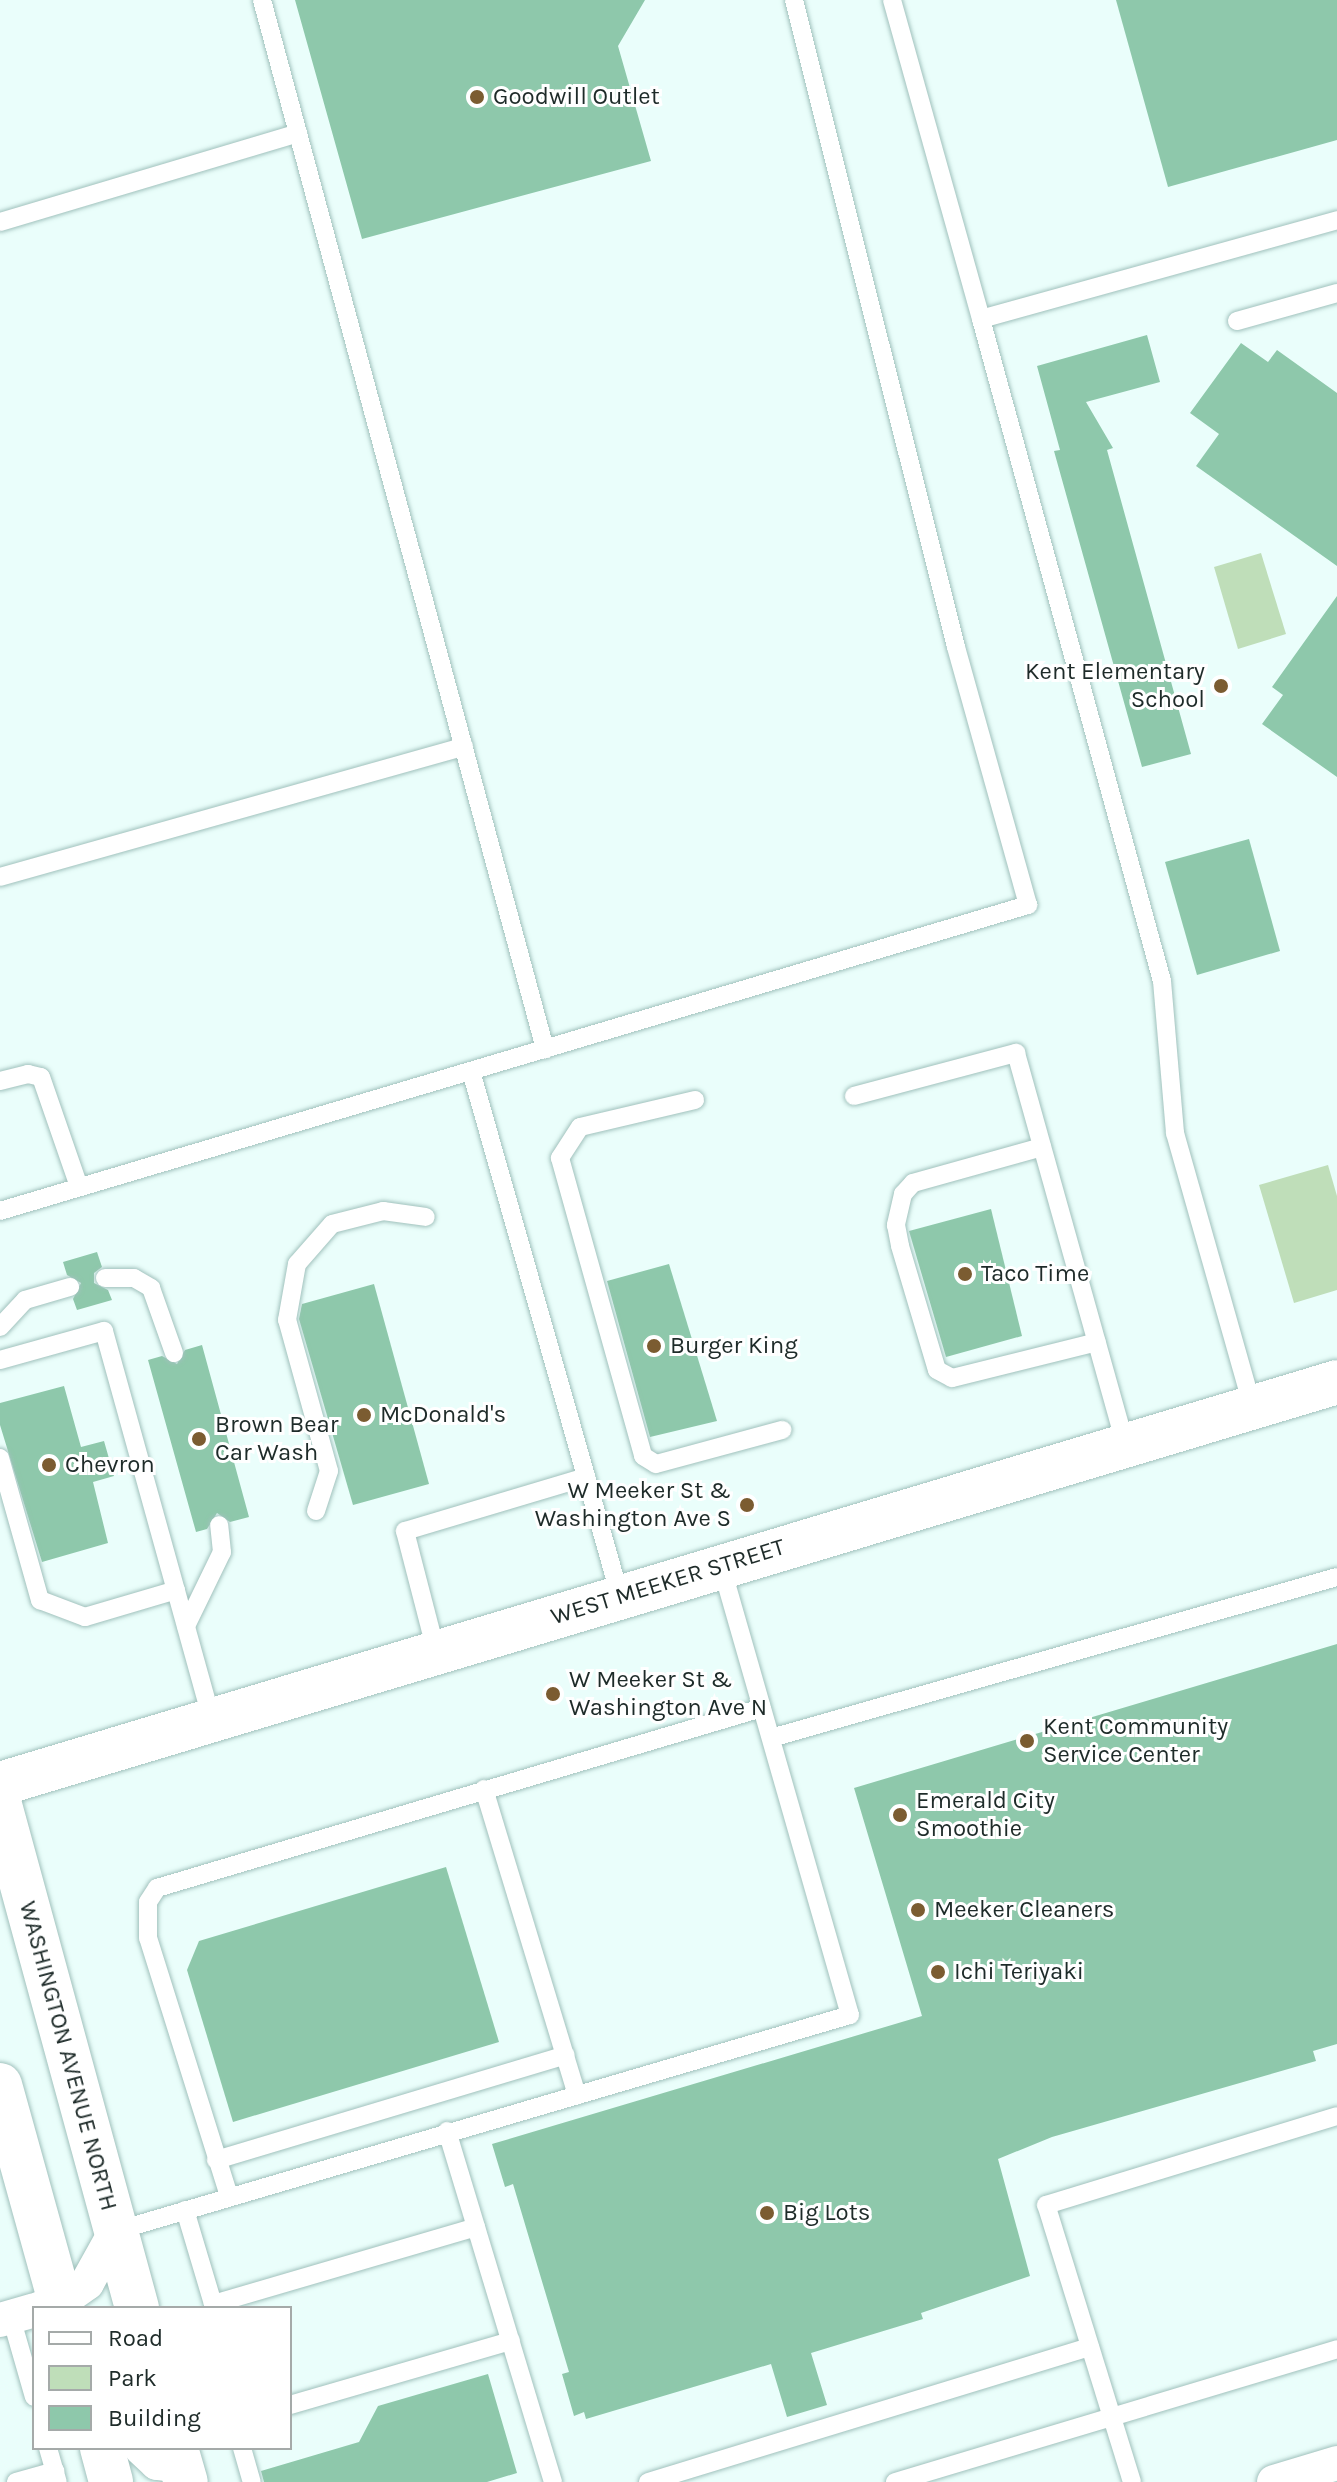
<!DOCTYPE html>
<style>
body{margin:0}
#map{position:relative;width:1337px;height:2482px;overflow:hidden;background:#eafefb;font-family:Karla,sans-serif}
div>[style]{position:absolute}
.green>*{inset:0;background:#bfdeb9}
.building>*{inset:0;background:#8ec8ab}
.roads{filter:drop-shadow(0 0 2px #a0c1bc) drop-shadow(0 0 2px #a0c1bc)}
.lane>*{height:18px;margin:-9px;padding:0 9px;transform-origin:9px;border-radius:9px;background:#fff}
.street>*{height:34px;margin:-17px;padding:0 17px;transform-origin:17px;border-radius:17px;background:#fff}
.secondary>*{height:44px;margin:-22px;padding:0 22px;transform-origin:22px;border-radius:22px;background:#fff}
.primary>*{height:44px;margin:-22px;padding:0 22px;transform-origin:22px;border-radius:22px;background:#fff}
.dots>*{width:22px;height:22px;translate:-50% -50%;box-sizing:border-box;border:4px solid #fff;border-radius:50%}
span{translate:-50% -50%;white-space:nowrap;text-align:center;line-height:1.15;-webkit-text-stroke:6px #fff;paint-order:stroke}
.poi-label{font-size:24px;color:#1e2b29}
.left{translate:0 -50%;text-align:left}
.right{translate:-100% -50%;text-align:right}
.street-label{font-size:24px;color:#1e2b29}
.legend{position:absolute;left:32px;top:2306px;width:260px;height:144px;box-sizing:border-box;background:#fff;border:2px solid #a5aaa9;margin:0;padding:10px 14px;list-style:none;font-size:24px;color:#1e2b29}
.legend li{display:flex;align-items:center;gap:16px;height:40px}
.legend b{width:40px;border:2px solid #a5aaa9}
</style>
<div id="map">
<div class="green">
<i style="clip-path:polygon(1261px 553px,1286px 634px,1238px 649px,1214px 567px)"></i>
<i style="clip-path:polygon(1328px 1165px,1337px 1196px,1337px 1290px,1294px 1303px,1259px 1185px)"></i>
</div>
<div class="building">
<i style="clip-path:polygon(295px 0,645px 0,618px 46px,651px 161px,362px 239px)"></i>
<i style="clip-path:polygon(1116px 0,1337px 0,1337px 140px,1168px 187px)"></i>
<i style="clip-path:polygon(1147px 335px,1160px 382px,1086px 402px,1113px 448px,1107px 450px,1191px 754px,1142px 767px,1054px 451px,1060px 450px,1037px 366px)"></i>
<i style="clip-path:polygon(1241px 343px,1268px 362px,1277px 350px,1337px 393px,1337px 566px,1196px 466px,1219px 434px,1190px 413px)"></i>
<i style="clip-path:polygon(1337px 596px,1337px 777px,1262px 724px,1283px 695px,1272px 687px)"></i>
<i style="clip-path:polygon(1249px 839px,1280px 951px,1197px 975px,1165px 862px)"></i>
<i style="clip-path:polygon(991px 1209px,1022px 1336px,946px 1357px,909px 1231px)"></i>
<i style="clip-path:polygon(97px 1252px,102px 1267px,94px 1273px,94px 1283px,108px 1290px,112px 1300px,77px 1310px,73px 1299px,81px 1283px,67px 1275px,63px 1262px)"></i>
<i style="clip-path:polygon(669px 1264px,717px 1421px,650px 1437px,607px 1281px)"></i>
<i style="clip-path:polygon(374px 1284px,429px 1484px,353px 1505px,299px 1319px,302px 1304px)"></i>
<i style="clip-path:polygon(202px 1345px,249px 1517px,230px 1522px,217px 1513px,207px 1529px,196px 1532px,148px 1360px,162px 1356px,177px 1364px,185px 1350px)"></i>
<i style="clip-path:polygon(64px 1386px,81px 1447px,104px 1441px,114px 1476px,93px 1482px,108px 1543px,42px 1562px,0 1425px,0 1403px)"></i>
<i style="clip-path:polygon(1337px 1644px,1337px 2044px,1313px 2051px,1316px 2061px,1052px 2137px,998px 2159px,1030px 2276px,921px 2313px,923px 2319px,811px 2353px,827px 2405px,787px 2417px,771px 2364px,586px 2419px,584px 2412px,574px 2416px,562px 2374px,569px 2372px,513px 2184px,505px 2187px,492px 2144px,922px 2016px,854px 1788px)"></i>
<i style="clip-path:polygon(446px 1867px,499px 2042px,233px 2122px,187px 1970px,199px 1941px)"></i>
<i style="clip-path:polygon(488px 2374px,517px 2473px,487px 2482px,264px 2482px,261px 2471px,359px 2442px,378px 2406px)"></i>
</div>
<div class="roads">
<div class="lane">
<i style="left:262px;top:0;width:1087px;rotate:74.9deg"></i>
<i style="left:892px;top:0;width:331px;rotate:74.4deg"></i>
<i style="left:981px;top:319px;width:370px;rotate:-15.5deg"></i>
<i style="left:0;top:222px;width:311px;rotate:-16.6deg"></i>
<i style="left:981px;top:319px;width:686px;rotate:74.71deg"></i>
<i style="left:1162px;top:981px;width:153px;rotate:85.1deg"></i>
<i style="left:1175px;top:1133px;width:286px;rotate:74.2deg"></i>
<i style="left:1237px;top:321px;width:104px;rotate:-15.6deg"></i>
<i style="left:0;top:877px;width:482px;rotate:-15.7deg"></i>
<i style="left:471px;top:1071px;width:546px;rotate:74.16deg"></i>
<i style="left:0;top:1081px;width:29px;rotate:-14deg"></i>
<i style="left:28px;top:1074px;width:13px;rotate:13deg"></i>
<i style="left:41px;top:1077px;width:116px;rotate:70.9deg"></i>
<i style="left:854px;top:1096px;width:168px;rotate:-14.9deg"></i>
<i style="left:1016px;top:1053px;width:408px;rotate:74.4deg"></i>
<i style="left:695px;top:1100px;width:118px;rotate:166.8deg"></i>
<i style="left:580px;top:1127px;width:37px;rotate:123deg"></i>
<i style="left:560px;top:1158px;width:309px;rotate:74.4deg"></i>
<i style="left:643px;top:1456px;width:15px;rotate:32deg"></i>
<i style="left:656px;top:1464px;width:131px;rotate:-15.1deg"></i>
<i style="left:1042px;top:1147px;width:134px;rotate:164.4deg"></i>
<i style="left:913px;top:1183px;width:15px;rotate:132deg"></i>
<i style="left:903px;top:1194px;width:32px;rotate:103deg"></i>
<i style="left:896px;top:1225px;width:21px;rotate:79deg"></i>
<i style="left:900px;top:1246px;width:129px;rotate:73.4deg"></i>
<i style="left:937px;top:1370px;width:17px;rotate:28deg"></i>
<i style="left:952px;top:1378px;width:149px;rotate:-13.9deg"></i>
<i style="left:0;top:1211px;width:1073px;rotate:-16.58deg"></i>
<i style="left:1028px;top:905px;width:268px;rotate:-105.6deg"></i>
<i style="left:956px;top:647px;width:667px;rotate:-104.06deg"></i>
<i style="left:105px;top:1278px;width:29px"></i>
<i style="left:134px;top:1278px;width:20px;rotate:30deg"></i>
<i style="left:151px;top:1288px;width:69px;rotate:70.5deg"></i>
<i style="left:0;top:1327px;width:37px;rotate:-47deg"></i>
<i style="left:25px;top:1300px;width:47px;rotate:-16.1deg"></i>
<i style="left:0;top:1360px;width:108px;rotate:-15.6deg"></i>
<i style="left:104px;top:1331px;width:402px;rotate:74.5deg"></i>
<i style="left:0;top:1458px;width:148px;rotate:74.3deg"></i>
<i style="left:40px;top:1600px;width:48px;rotate:20.7deg"></i>
<i style="left:85px;top:1617px;width:95px;rotate:-16.5deg"></i>
<i style="left:316px;top:1511px;width:42px;rotate:-72deg"></i>
<i style="left:329px;top:1471px;width:157px;rotate:-105.5deg"></i>
<i style="left:287px;top:1320px;width:57px;rotate:-79.9deg"></i>
<i style="left:297px;top:1264px;width:53px;rotate:-48.8deg"></i>
<i style="left:332px;top:1224px;width:53px;rotate:-14.3deg"></i>
<i style="left:383px;top:1211px;width:43px;rotate:7.9deg"></i>
<i style="left:186px;top:1626px;width:82px;rotate:-64.1deg"></i>
<i style="left:222px;top:1552px;width:27px;rotate:-96deg"></i>
<i style="left:436px;top:1651px;width:124px;rotate:-104.5deg"></i>
<i style="left:405px;top:1531px;width:189px;rotate:-16.6deg"></i>
<i style="left:771px;top:1738px;width:588px;rotate:-15.88deg"></i>
<i style="left:484px;top:1789px;width:320px;rotate:73.1deg"></i>
<i style="left:447px;top:2131px;width:367px;rotate:73.2deg"></i>
<i style="left:216px;top:2160px;width:365px;rotate:-16.7deg"></i>
<i style="left:229px;top:2196px;width:270px;rotate:-107.4deg"></i>
<i style="left:148px;top:1938px;width:36px;rotate:-90deg"></i>
<i style="left:148px;top:1902px;width:17px;rotate:-57deg"></i>
<i style="left:157px;top:1888px;width:631px;rotate:-16.57deg"></i>
<i style="left:185px;top:2210px;width:98px;rotate:73.4deg"></i>
<i style="left:213px;top:2304px;width:274px;rotate:-16.3deg"></i>
<i style="left:116px;top:2231px;width:765px;rotate:-16.4deg"></i>
<i style="left:850px;top:2015px;width:467px;rotate:-106deg"></i>
<i style="left:11px;top:2317px;width:83px;rotate:74deg"></i>
<i style="left:290px;top:2405px;width:230px;rotate:-16.2deg"></i>
<i style="left:48px;top:2448px;width:35px;rotate:74deg"></i>
<i style="left:242px;top:2448px;width:35px;rotate:74deg"></i>
<i style="left:16px;top:2482px;width:41px;rotate:-15.8deg"></i>
<i style="left:648px;top:2482px;width:462px;rotate:-17deg"></i>
<i style="left:895px;top:2482px;width:462px;rotate:-16.7deg"></i>
<i style="left:1132px;top:2482px;width:290px;rotate:-107.2deg"></i>
<i style="left:1046px;top:2205px;width:304px;rotate:-17deg"></i>
</div>
<div class="street">
<i style="left:41px;top:2308px;width:20px;rotate:-18deg"></i>
<i style="left:60px;top:2302px;width:33px;rotate:-35deg"></i>
<i style="left:87px;top:2283px;width:60px;rotate:-60.9deg"></i>
<i style="left:0;top:2320px;width:35px;rotate:-16deg"></i>
<i style="left:141px;top:2448px;width:22px;rotate:43deg"></i>
<i style="left:157px;top:2463px;width:24px;rotate:7deg"></i>
<i style="left:1274px;top:2482px;width:66px;rotate:-16.8deg"></i>
</div>
<div class="secondary">
<i style="left:0;top:1784px;width:1396px;rotate:-16.73deg"></i>
</div>
<div class="primary">
<i style="left:0;top:1805px;width:521px;rotate:74.76deg"></i>
<i style="left:0;top:2085px;width:231px;rotate:74.5deg"></i>
<i style="left:102px;top:2448px;width:35px;rotate:75deg"></i>
<i style="left:176px;top:2448px;width:35px;rotate:74deg"></i>
</div>
</div>
<div class="dots">
<i style="left:477px;top:97px;background:#7b5c31"></i>
<i style="left:1221px;top:686px;background:#7b5c31"></i>
<i style="left:965px;top:1274px;background:#7b5c31"></i>
<i style="left:654px;top:1346px;background:#7b5c31"></i>
<i style="left:364px;top:1415px;background:#7b5c31"></i>
<i style="left:199px;top:1439px;background:#7b5c31"></i>
<i style="left:49px;top:1465px;background:#7b5c31"></i>
<i style="left:747px;top:1505px;background:#7b5c31"></i>
<i style="left:553px;top:1694px;background:#7b5c31"></i>
<i style="left:1027px;top:1741px;background:#7b5c31"></i>
<i style="left:900px;top:1815px;background:#7b5c31"></i>
<i style="left:918px;top:1910px;background:#7b5c31"></i>
<i style="left:938px;top:1972px;background:#7b5c31"></i>
<i style="left:767px;top:2213px;background:#7b5c31"></i>
</div>
<div class="poi-label">
<span class="left" style="left:493px;top:97px">Goodwill Outlet</span>
<span class="right" style="left:1205px;top:686px">Kent Elementary<br>School</span>
<span class="left" style="left:981px;top:1274px">Taco Time</span>
<span class="left" style="left:670px;top:1346px">Burger King</span>
<span class="left" style="left:380px;top:1415px">McDonald's</span>
<span class="left" style="left:215px;top:1439px">Brown Bear<br>Car Wash</span>
<span class="left" style="left:65px;top:1465px">Chevron</span>
<span class="right" style="left:731px;top:1505px">W Meeker St &amp;<br>Washington Ave S</span>
<span class="left" style="left:569px;top:1694px">W Meeker St &amp;<br>Washington Ave N</span>
<span class="left" style="left:1043px;top:1741px">Kent Community<br>Service Center</span>
<span class="left" style="left:916px;top:1815px">Emerald City<br>Smoothie</span>
<span class="left" style="left:934px;top:1910px">Meeker Cleaners</span>
<span class="left" style="left:954px;top:1972px">Ichi Teriyaki</span>
<span class="left" style="left:783px;top:2213px">Big Lots</span>
</div>
<div class="street-label">
<span style="left:668px;top:1582px;rotate:-17deg">WEST MEEKER STREET</span>
<span style="left:68px;top:2056px;rotate:75deg">WASHINGTON AVENUE NORTH</span>
</div>
<ul class="legend">
<li><b style="height:10px;background:#fff"></b>Road</li>
<li><b style="height:22px;background:#bfdeb9"></b>Park</li>
<li><b style="height:22px;background:#8ec8ab"></b>Building</li>
</ul>
</div>
